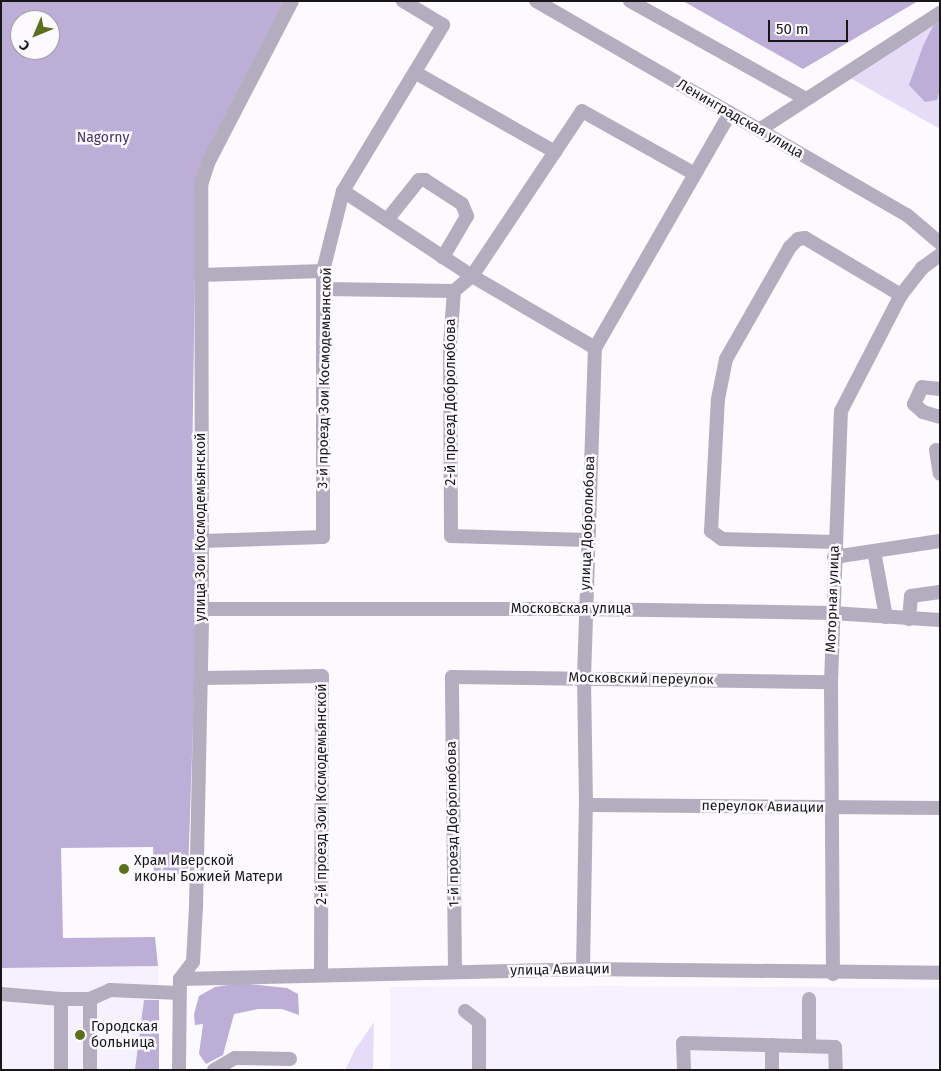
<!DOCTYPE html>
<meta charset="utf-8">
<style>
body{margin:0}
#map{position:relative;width:941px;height:1071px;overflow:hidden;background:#fcfaff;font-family:"Fira Sans",sans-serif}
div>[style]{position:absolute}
.built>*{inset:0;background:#f6f1fe}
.green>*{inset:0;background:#e6dcf8}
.forest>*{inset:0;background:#bcaed7}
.minor>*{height:14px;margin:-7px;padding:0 7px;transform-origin:7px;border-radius:7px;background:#b4adc0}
.dots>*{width:14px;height:14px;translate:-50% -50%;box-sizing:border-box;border:2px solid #fcfaff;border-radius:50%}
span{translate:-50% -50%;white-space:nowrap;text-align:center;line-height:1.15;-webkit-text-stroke:5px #fcfaff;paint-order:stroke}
.street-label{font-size:14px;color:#171719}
.park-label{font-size:14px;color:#452f64}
.poi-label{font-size:14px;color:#171719}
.left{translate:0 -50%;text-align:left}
.frame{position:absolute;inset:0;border:2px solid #171719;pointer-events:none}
.north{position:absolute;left:10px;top:10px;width:50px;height:50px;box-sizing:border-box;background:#fcfaff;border:1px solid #a09fa3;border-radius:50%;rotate:225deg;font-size:14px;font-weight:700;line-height:20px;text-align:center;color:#171719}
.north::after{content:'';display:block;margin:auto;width:18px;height:22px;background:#5c6f1c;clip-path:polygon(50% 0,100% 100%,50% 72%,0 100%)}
.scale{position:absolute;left:768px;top:20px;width:80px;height:22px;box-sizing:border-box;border:2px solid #171719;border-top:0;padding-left:6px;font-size:15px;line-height:18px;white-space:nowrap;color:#171719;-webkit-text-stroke:4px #fcfaff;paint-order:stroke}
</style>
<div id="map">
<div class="built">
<i style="clip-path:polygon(158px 966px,159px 1070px,1px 1070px,1px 968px)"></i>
<i style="clip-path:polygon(606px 986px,940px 988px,940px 1070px,390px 1070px,390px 987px)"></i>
</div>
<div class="green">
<i style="clip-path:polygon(940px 21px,940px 129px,850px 78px)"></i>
<i style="clip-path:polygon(374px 1022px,373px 1070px,345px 1070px,356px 1048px)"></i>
</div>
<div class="forest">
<i style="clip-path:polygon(evenodd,1px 1px,285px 1px,196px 189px,192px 478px,197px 607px,188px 874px,154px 875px,153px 847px,61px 848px,63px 938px,155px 937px,158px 966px,1px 968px,1px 1px,20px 20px,50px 20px,50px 50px,20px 50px,20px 20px)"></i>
<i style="clip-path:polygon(683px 1px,918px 1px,803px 69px)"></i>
<i style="clip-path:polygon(940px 21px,940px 89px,937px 100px,925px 102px,909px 85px,923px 46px,933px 26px)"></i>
<i style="clip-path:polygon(240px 983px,287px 988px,298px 994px,299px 1015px,282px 1009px,258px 1009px,234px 1014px,223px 1055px,206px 1064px,199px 1054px,203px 1024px,195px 1025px,194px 1014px,199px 996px,215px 987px)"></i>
<i style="clip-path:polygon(144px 1000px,159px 1000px,159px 1070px,135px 1070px)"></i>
</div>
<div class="minor">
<i style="left:536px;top:1px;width:428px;rotate:30deg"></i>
<i style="left:907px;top:215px;width:43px;rotate:40.3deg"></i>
<i style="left:630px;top:1px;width:201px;rotate:29.1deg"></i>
<i style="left:416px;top:73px;width:160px;rotate:29.6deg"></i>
<i style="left:759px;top:130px;width:216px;rotate:-32.9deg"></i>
<i style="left:343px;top:191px;width:154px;rotate:33.4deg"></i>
<i style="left:472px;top:276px;width:143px;rotate:30.3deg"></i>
<i style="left:387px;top:220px;width:51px;rotate:-51.3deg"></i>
<i style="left:419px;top:180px;width:6px"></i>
<i style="left:425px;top:180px;width:44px;rotate:33deg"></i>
<i style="left:462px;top:204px;width:13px;rotate:67deg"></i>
<i style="left:467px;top:216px;width:48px;rotate:120.3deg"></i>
<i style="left:200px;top:275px;width:123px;rotate:-1.9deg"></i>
<i style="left:324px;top:289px;width:130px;rotate:0.9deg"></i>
<i style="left:940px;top:389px;width:18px;rotate:-174deg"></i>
<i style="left:922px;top:387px;width:19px;rotate:115deg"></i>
<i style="left:914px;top:404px;width:12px;rotate:42deg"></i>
<i style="left:923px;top:412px;width:18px;rotate:16deg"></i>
<i style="left:936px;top:450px;width:24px;rotate:81deg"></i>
<i style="left:587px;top:540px;width:136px;rotate:-178.3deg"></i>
<i style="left:451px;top:536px;width:191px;rotate:-90.3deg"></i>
<i style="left:450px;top:345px;width:54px;rotate:-85.8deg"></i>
<i style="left:454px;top:291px;width:23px;rotate:-40deg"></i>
<i style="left:472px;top:276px;width:198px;rotate:-56.3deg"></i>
<i style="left:582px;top:111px;width:127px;rotate:29.2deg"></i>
<i style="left:202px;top:541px;width:121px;rotate:-1.9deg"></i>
<i style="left:323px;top:537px;width:266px;rotate:-90deg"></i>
<i style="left:323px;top:271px;width:82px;rotate:-76deg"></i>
<i style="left:343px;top:191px;width:194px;rotate:-58.9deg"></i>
<i style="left:443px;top:25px;width:47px;rotate:-149deg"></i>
<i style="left:835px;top:542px;width:113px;rotate:-178.5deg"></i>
<i style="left:722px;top:539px;width:14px;rotate:-144deg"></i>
<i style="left:711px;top:531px;width:132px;rotate:-87deg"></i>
<i style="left:718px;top:399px;width:41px;rotate:-78.7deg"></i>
<i style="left:726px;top:359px;width:129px;rotate:-60.3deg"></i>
<i style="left:790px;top:247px;width:11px;rotate:-45deg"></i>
<i style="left:798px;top:239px;width:7px;rotate:-8deg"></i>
<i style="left:805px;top:238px;width:112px;rotate:30.7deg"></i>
<i style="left:874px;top:551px;width:67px;rotate:79.7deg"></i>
<i style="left:834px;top:557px;width:107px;rotate:-8.6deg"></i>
<i style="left:202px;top:609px;width:383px"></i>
<i style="left:585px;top:609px;width:247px;rotate:0.9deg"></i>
<i style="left:832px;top:613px;width:108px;rotate:3.7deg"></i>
<i style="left:909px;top:619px;width:23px;rotate:-85deg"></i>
<i style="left:911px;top:596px;width:29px;rotate:-8deg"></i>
<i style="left:201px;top:678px;width:121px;rotate:-0.9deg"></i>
<i style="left:322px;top:676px;width:298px;rotate:90.2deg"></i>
<i style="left:586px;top:805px;width:354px;rotate:0.5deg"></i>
<i style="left:583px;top:969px;width:164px;rotate:-89deg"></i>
<i style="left:586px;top:805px;width:127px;rotate:-90.9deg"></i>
<i style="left:584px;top:678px;width:330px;rotate:-88.1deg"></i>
<i style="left:595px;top:348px;width:271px;rotate:-60.1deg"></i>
<i style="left:455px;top:972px;width:295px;rotate:-90.6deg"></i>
<i style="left:452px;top:677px;width:379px;rotate:0.8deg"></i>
<i style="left:833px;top:974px;width:292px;rotate:-90.4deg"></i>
<i style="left:831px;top:682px;width:271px;rotate:-87.9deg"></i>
<i style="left:841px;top:411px;width:131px;rotate:-62.7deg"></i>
<i style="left:901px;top:295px;width:34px;rotate:-52deg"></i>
<i style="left:922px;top:268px;width:22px;rotate:-36deg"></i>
<i style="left:180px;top:979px;width:403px;rotate:-1.4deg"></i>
<i style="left:583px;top:969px;width:357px;rotate:0.6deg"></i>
<i style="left:1px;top:994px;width:60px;rotate:4.8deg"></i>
<i style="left:90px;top:999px;width:71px;rotate:90deg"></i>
<i style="left:465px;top:1011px;width:18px;rotate:38deg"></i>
<i style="left:479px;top:1022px;width:48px;rotate:90deg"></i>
<i style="left:809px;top:1046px;width:47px;rotate:-90deg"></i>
<i style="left:61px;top:1070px;width:71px;rotate:-90deg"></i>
<i style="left:61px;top:999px;width:29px"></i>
<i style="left:90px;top:999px;width:22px;rotate:-24deg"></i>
<i style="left:110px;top:990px;width:69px;rotate:2.5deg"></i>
<i style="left:179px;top:1070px;width:91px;rotate:-89.4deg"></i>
<i style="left:180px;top:979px;width:21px;rotate:-53deg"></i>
<i style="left:193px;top:962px;width:55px;rotate:-86.9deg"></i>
<i style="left:196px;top:907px;width:298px;rotate:-88.8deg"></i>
<i style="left:202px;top:609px;width:424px;rotate:-90.1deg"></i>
<i style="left:201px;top:185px;width:23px;rotate:-72deg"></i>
<i style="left:208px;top:163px;width:182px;rotate:-62.6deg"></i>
<i style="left:214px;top:1070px;width:24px;rotate:-30deg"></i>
<i style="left:235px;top:1058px;width:55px;rotate:1deg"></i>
<i style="left:684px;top:1070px;width:27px;rotate:-92deg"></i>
<i style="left:683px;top:1043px;width:152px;rotate:1.5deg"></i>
<i style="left:835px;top:1047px;width:23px;rotate:88deg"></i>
<i style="left:772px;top:1070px;width:25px;rotate:-90deg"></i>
</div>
<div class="dots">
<i style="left:124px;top:869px;background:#5c6f1c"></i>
<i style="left:80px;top:1035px;background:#5c6f1c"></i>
</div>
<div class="street-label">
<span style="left:740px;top:119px;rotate:30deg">Ленинградская улица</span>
<span style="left:325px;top:378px;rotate:-89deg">3-й проезд Зои Космодемьянской</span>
<span style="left:451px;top:402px;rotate:-90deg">2-й проезд Добролюбова</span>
<span style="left:588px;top:523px;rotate:-88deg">улица Добролюбова</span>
<span style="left:201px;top:527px;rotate:-90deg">улица Зои Космодемьянской</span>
<span style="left:833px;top:599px;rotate:-88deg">Моторная улица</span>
<span style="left:571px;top:609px">Московская улица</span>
<span style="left:641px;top:679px;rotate:1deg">Московский переулок</span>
<span style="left:322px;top:794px;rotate:-90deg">2-й проезд Зои Космодемьянской</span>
<span style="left:763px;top:807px;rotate:1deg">переулок Авиации</span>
<span style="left:453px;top:824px;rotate:-91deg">1-й проезд Добролюбова</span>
<span style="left:560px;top:970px;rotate:-1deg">улица Авиации</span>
</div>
<div class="park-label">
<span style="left:103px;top:138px">Nagorny</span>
</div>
<div class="poi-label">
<span class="left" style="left:134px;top:869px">Храм Иверской<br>иконы Божией Матери</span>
<span class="left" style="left:91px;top:1035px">Городская<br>больница</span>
</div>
<div class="frame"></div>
<div class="north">С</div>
<div class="scale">50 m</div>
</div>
